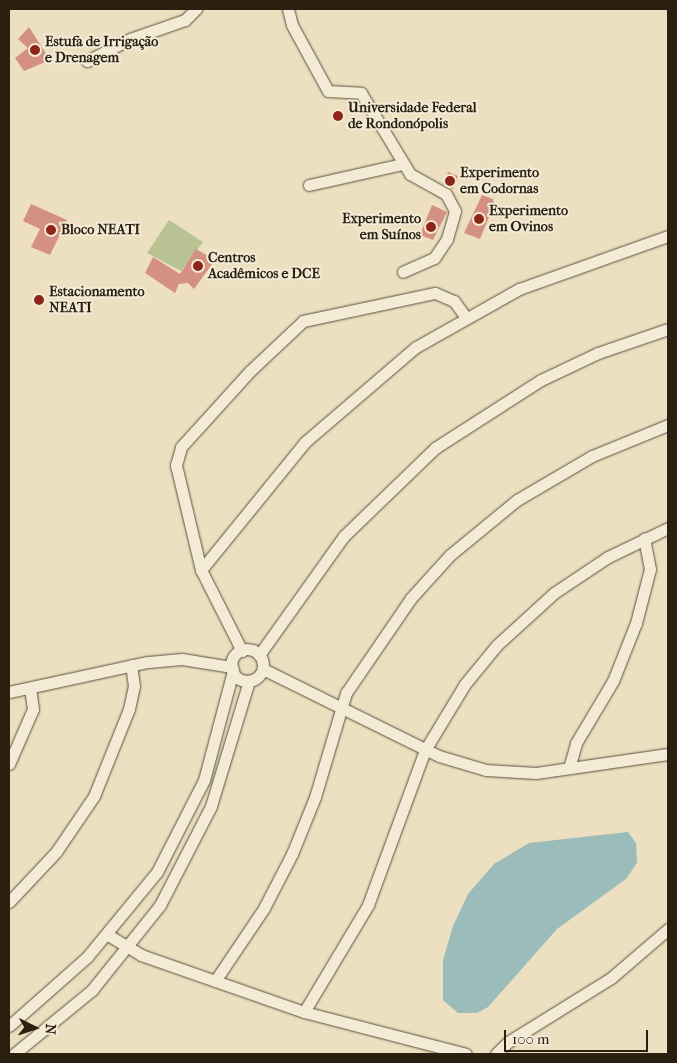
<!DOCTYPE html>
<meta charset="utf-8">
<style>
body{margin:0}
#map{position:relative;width:677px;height:1063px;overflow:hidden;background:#ece0c0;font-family:"IM FELL French Canon",serif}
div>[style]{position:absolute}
.green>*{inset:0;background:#b8c292}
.water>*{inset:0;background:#9cbbbb}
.building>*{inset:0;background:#d49083}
.roads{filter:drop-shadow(0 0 1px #5b4f3c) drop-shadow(0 0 1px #5b4f3c)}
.street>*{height:11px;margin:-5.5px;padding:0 5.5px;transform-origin:5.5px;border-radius:5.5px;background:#f3ebd6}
.street>.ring{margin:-5.5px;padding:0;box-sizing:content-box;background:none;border:11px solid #f3ebd6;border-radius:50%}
.dots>*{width:14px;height:14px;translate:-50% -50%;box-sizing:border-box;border:2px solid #f3ebd6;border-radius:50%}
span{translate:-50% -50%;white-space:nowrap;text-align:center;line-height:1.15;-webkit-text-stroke:4px #f3ebd6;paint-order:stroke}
.poi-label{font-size:14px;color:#2b1f10;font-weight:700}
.left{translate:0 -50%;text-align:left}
.right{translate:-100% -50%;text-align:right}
.frame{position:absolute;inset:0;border:10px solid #2b1f10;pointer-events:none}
.north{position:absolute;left:10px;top:1003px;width:50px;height:50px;-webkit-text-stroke:4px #f3ebd6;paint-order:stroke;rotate:94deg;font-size:14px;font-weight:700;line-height:20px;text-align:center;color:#2b1f10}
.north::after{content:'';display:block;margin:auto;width:18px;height:22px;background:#2b1f10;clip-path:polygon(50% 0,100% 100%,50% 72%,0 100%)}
.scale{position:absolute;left:504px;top:1030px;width:144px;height:22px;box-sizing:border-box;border:2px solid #2b1f10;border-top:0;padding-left:6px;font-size:15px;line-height:18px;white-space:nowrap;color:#2b1f10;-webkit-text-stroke:4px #f3ebd6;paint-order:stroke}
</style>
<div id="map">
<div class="green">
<i style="clip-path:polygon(169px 220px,203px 242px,181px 271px,147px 253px)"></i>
</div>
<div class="water">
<i style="clip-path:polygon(628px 832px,636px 843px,637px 863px,626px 879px,557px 929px,488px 1007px,477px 1013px,458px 1013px,443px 1000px,443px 960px,453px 926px,468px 894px,494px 864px,529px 843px)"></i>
</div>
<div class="building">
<i style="clip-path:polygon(29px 27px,50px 60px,24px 71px,15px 58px,28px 48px,18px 39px)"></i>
<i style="clip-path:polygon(448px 172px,458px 176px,453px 189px,443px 184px)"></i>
<i style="clip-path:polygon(482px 195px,493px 199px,494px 205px,480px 239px,464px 233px)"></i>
<i style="clip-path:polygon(31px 204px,67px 220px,50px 255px,31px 247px,40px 229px,23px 221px)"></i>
<i style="clip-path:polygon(432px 205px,447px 212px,433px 240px,420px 235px)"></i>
<i style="clip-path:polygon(196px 249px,215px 260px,194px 289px,188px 283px,179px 284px,175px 293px,145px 273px,153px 257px,180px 274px)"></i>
</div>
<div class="roads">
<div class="street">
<i style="left:288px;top:9px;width:16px;rotate:76deg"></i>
<i style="left:292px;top:25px;width:75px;rotate:61.4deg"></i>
<i style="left:328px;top:91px;width:33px;rotate:3deg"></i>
<i style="left:361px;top:93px;width:95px;rotate:58.8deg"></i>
<i style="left:410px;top:174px;width:41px;rotate:29.1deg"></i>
<i style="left:446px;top:194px;width:19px;rotate:62deg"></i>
<i style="left:455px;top:211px;width:29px;rotate:106deg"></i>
<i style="left:447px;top:239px;width:23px;rotate:124deg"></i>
<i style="left:434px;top:258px;width:34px;rotate:156deg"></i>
<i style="left:87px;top:61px;width:48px;rotate:-27.1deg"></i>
<i style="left:130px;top:39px;width:58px;rotate:-19.1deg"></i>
<i style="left:185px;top:20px;width:16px;rotate:-45deg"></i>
<i style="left:309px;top:185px;width:95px;rotate:-12.7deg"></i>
<i style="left:201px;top:570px;width:165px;rotate:-50.9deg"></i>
<i style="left:305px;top:442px;width:146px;rotate:-40.6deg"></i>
<i style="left:416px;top:347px;width:118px;rotate:-29.4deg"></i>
<i style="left:519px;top:289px;width:158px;rotate:-19.6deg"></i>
<i class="ring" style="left:231px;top:649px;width:21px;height:21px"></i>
<i style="left:242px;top:651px;width:91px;rotate:-116.8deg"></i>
<i style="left:201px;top:570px;width:108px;rotate:-103.4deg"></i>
<i style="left:176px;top:465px;width:19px;rotate:-74deg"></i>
<i style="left:181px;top:447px;width:103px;rotate:-47.8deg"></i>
<i style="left:250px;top:371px;width:73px;rotate:-43.3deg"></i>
<i style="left:303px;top:321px;width:135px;rotate:-12deg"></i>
<i style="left:435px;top:293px;width:21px;rotate:23deg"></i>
<i style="left:454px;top:301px;width:19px;rotate:54deg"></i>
<i style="left:259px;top:655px;width:146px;rotate:-54.5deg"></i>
<i style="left:344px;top:536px;width:127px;rotate:-44deg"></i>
<i style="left:435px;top:448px;width:126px;rotate:-32.7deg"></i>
<i style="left:541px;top:380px;width:63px;rotate:-25.3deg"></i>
<i style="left:598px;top:353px;width:74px;rotate:-18.9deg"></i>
<i style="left:263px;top:669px;width:196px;rotate:26.3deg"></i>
<i style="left:439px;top:756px;width:49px;rotate:16.6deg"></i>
<i style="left:486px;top:770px;width:50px;rotate:3.4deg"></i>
<i style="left:536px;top:773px;width:133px;rotate:-8.2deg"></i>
<i style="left:9px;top:692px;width:142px;rotate:-12.2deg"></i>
<i style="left:148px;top:662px;width:34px;rotate:-5deg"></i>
<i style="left:182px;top:659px;width:51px;rotate:9.1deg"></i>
<i style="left:9px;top:764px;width:60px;rotate:-66.4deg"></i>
<i style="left:33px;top:709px;width:21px;rotate:-98deg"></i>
<i style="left:569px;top:768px;width:26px;rotate:-74deg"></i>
<i style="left:576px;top:743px;width:72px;rotate:-59.2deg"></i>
<i style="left:613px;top:681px;width:62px;rotate:-68.4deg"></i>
<i style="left:636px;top:623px;width:56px;rotate:-75.5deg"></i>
<i style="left:650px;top:569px;width:31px;rotate:-101deg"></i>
<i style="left:9px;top:902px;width:69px;rotate:-46.8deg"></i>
<i style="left:56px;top:852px;width:68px;rotate:-55.8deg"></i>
<i style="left:94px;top:796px;width:94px;rotate:-68.1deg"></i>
<i style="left:129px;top:709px;width:24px;rotate:-78deg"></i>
<i style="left:134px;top:686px;width:21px;rotate:-98deg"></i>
<i style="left:108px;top:935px;width:39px;rotate:31deg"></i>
<i style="left:141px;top:955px;width:173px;rotate:19.3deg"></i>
<i style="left:304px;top:1012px;width:167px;rotate:14.5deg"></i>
<i style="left:215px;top:981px;width:88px;rotate:-56.1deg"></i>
<i style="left:264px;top:908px;width:61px;rotate:-62.6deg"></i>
<i style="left:292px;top:854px;width:61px;rotate:-68deg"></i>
<i style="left:315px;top:797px;width:109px;rotate:-73.4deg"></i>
<i style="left:346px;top:693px;width:115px;rotate:-55.6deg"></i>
<i style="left:411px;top:598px;width:58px;rotate:-47.8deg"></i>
<i style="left:450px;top:555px;width:87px;rotate:-39.4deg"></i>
<i style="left:517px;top:500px;width:87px;rotate:-30.4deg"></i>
<i style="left:592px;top:456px;width:82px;rotate:-22.2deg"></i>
<i style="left:304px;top:1012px;width:125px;rotate:-59.1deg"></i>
<i style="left:368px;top:905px;width:165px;rotate:-69.8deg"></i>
<i style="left:425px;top:750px;width:77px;rotate:-58.8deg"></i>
<i style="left:465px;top:684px;width:50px;rotate:-50.6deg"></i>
<i style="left:497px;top:645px;width:77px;rotate:-42.4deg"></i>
<i style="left:554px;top:593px;width:65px;rotate:-33.7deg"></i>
<i style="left:608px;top:557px;width:67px;rotate:-25.8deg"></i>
<i style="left:9px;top:1026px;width:104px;rotate:-41.5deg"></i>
<i style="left:87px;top:957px;width:110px;rotate:-50.5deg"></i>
<i style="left:157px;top:872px;width:103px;rotate:-62.9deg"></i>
<i style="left:204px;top:780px;width:113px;rotate:-75.1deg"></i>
<i style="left:14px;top:1054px;width:101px;rotate:-39.4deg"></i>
<i style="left:92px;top:990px;width:109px;rotate:-51.3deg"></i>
<i style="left:160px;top:905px;width:111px;rotate:-62.7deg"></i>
<i style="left:211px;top:806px;width:131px;rotate:-73.1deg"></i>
<i style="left:496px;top:1054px;width:17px;rotate:-45deg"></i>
<i style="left:508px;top:1042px;width:121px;rotate:-31.9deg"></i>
<i style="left:611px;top:978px;width:75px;rotate:-40.7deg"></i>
</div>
</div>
<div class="dots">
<i style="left:35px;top:50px;background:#8f2418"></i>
<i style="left:338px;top:116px;background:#8f2418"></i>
<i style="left:450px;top:181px;background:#8f2418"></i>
<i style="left:479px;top:219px;background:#8f2418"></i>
<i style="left:431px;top:227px;background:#8f2418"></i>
<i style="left:51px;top:230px;background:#8f2418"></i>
<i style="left:198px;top:266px;background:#8f2418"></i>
<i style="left:39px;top:300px;background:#8f2418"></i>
</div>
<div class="poi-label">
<span class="left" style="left:45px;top:50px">Estufa de Irrigação<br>e Drenagem</span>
<span class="left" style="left:348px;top:116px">Universidade Federal<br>de Rondonópolis</span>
<span class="left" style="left:460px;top:181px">Experimento<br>em Codornas</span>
<span class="left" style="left:489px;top:219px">Experimento<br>em Ovinos</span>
<span class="right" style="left:421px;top:227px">Experimento<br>em Suínos</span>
<span class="left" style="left:61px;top:230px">Bloco NEATI</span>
<span class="left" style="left:208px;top:266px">Centros<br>Acadêmicos e DCE</span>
<span class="left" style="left:49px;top:300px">Estacionamento<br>NEATI</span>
</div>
<div class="frame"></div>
<div class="north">N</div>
<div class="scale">100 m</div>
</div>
